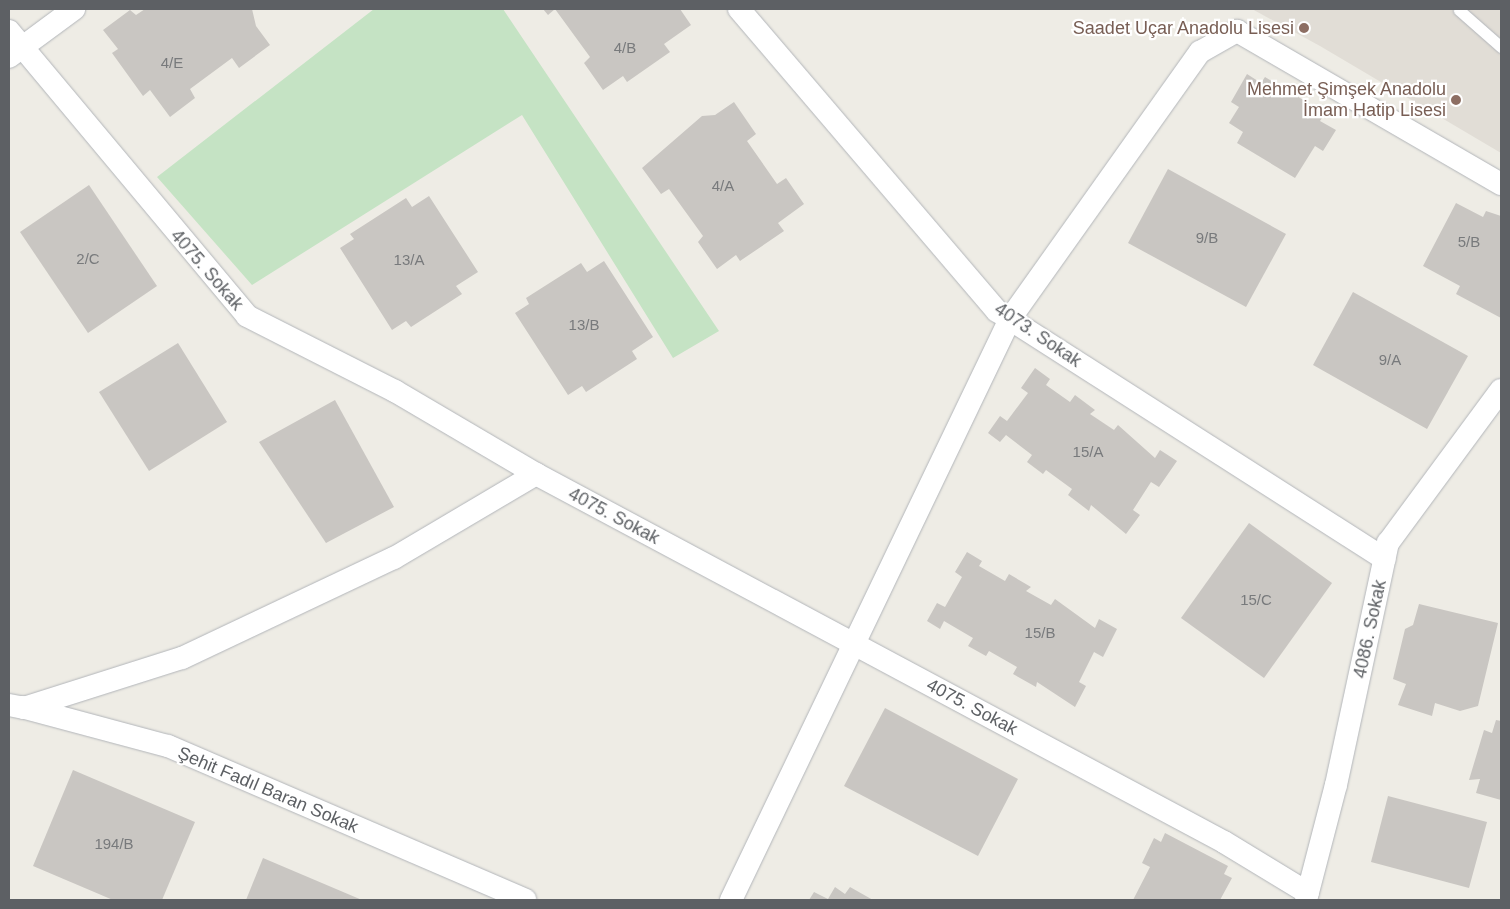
<!DOCTYPE html>
<meta charset="utf-8">
<style>
body{margin:0}
#map{position:relative;width:1510px;height:909px;overflow:hidden;background:#eeece5;font-family:Helvetica,sans-serif}
div>[style]{position:absolute}
.education>*{inset:0;background:#e1ddd6}
.green>*{inset:0;background:#c5e3c4}
.building>*{inset:0;background:#c9c6c2}
.roads{filter:drop-shadow(0 0 1px #b2b5b9) drop-shadow(0 0 1px #b2b5b9)}
.service>*{height:11px;margin:-5.5px;padding:0 5.5px;transform-origin:5.5px;border-radius:5.5px;background:#fff}
.minor>*{height:22px;margin:-11px;padding:0 11px;transform-origin:11px;border-radius:11px;background:#fff}
.dots>*{width:14px;height:14px;translate:-50% -50%;box-sizing:border-box;border:2px solid #fff;border-radius:50%}
span{translate:-50% -50%;white-space:nowrap;text-align:center;line-height:1.15;-webkit-text-stroke:4.5px #fff;paint-order:stroke}
.number-label{font-size:15px;color:#787a7c}
.number-label span{-webkit-text-stroke-width:0}
.education-label{font-size:18px;color:#785e54}
.right{translate:-100% -50%;text-align:right}
.street-label{font-size:18px;color:#5d6064}
.frame{position:absolute;inset:0;border:10px solid #5d6064;pointer-events:none}
</style>
<div id="map">
<div class="education">
<i style="clip-path:polygon(1252px 9px,1501px 9px,1501px 153px,1320px 46px)"></i>
</div>
<div class="green">
<i style="clip-path:polygon(374px 9px,503px 9px,719px 331px,673px 358px,522px 115px,252px 285px,157px 177px)"></i>
</div>
<div class="building">
<i style="clip-path:polygon(145px 9px,252px 9px,256px 26px,270px 45px,239px 68px,232px 58px,190px 89px,195px 98px,170px 117px,150px 90px,143px 96px,112px 53px,118px 49px,103px 30px,130px 10px,136px 15px)"></i>
<i style="clip-path:polygon(543px 9px,680px 9px,691px 25px,664px 44px,670px 52px,627px 82px,623px 76px,603px 90px,584px 63px,590px 57px,555px 9px,548px 15px)"></i>
<i style="clip-path:polygon(1247px 74px,1261px 83px,1265px 77px,1325px 113px,1320px 121px,1336px 130px,1323px 151px,1315px 146px,1295px 178px,1237px 143px,1243px 132px,1229px 123px,1239px 107px,1231px 102px)"></i>
<i style="clip-path:polygon(734px 102px,756px 134px,747px 141px,777px 184px,786px 178px,804px 204px,778px 223px,784px 231px,740px 261px,736px 255px,717px 269px,698px 242px,703px 236px,669px 189px,661px 194px,642px 168px,702px 116px,715px 115px)"></i>
<i style="clip-path:polygon(1168px 169px,1286px 234px,1246px 307px,1128px 243px)"></i>
<i style="clip-path:polygon(89px 185px,157px 286px,88px 333px,20px 232px)"></i>
<i style="clip-path:polygon(429px 196px,478px 272px,456px 286px,462px 294px,411px 327px,406px 321px,392px 330px,340px 248px,354px 239px,350px 234px,406px 198px,412px 207px)"></i>
<i style="clip-path:polygon(1456px 203px,1483px 217px,1486px 211px,1501px 216px,1501px 318px,1456px 294px,1460px 286px,1423px 266px)"></i>
<i style="clip-path:polygon(604px 261px,653px 337px,632px 351px,637px 359px,586px 392px,582px 386px,568px 395px,515px 313px,529px 304px,526px 298px,581px 263px,587px 272px)"></i>
<i style="clip-path:polygon(1353px 292px,1468px 356px,1427px 429px,1313px 365px)"></i>
<i style="clip-path:polygon(178px 343px,227px 422px,149px 471px,99px 392px)"></i>
<i style="clip-path:polygon(1035px 368px,1050px 379px,1046px 385px,1070px 402px,1075px 395px,1095px 410px,1090px 414px,1114px 430px,1118px 425px,1155px 458px,1160px 450px,1177px 461px,1159px 487px,1151px 482px,1133px 510px,1140px 515px,1126px 534px,1091px 505px,1089px 511px,1068px 495px,1072px 489px,1046px 470px,1043px 474px,1027px 462px,1032px 455px,1006px 435px,1000px 442px,988px 433px,1000px 416px,1007px 421px,1028px 393px,1021px 388px)"></i>
<i style="clip-path:polygon(335px 400px,394px 507px,326px 543px,259px 442px)"></i>
<i style="clip-path:polygon(1249px 523px,1332px 583px,1264px 678px,1181px 618px)"></i>
<i style="clip-path:polygon(967px 552px,982px 561px,979px 566px,1005px 581px,1009px 574px,1031px 587px,1026px 591px,1051px 605px,1055px 599px,1095px 628px,1099px 619px,1117px 629px,1103px 657px,1094px 652px,1079px 682px,1086px 686px,1075px 707px,1037px 682px,1036px 687px,1013px 674px,1017px 667px,989px 651px,986px 656px,968px 646px,973px 638px,944px 621px,940px 629px,927px 621px,937px 603px,945px 607px,962px 577px,955px 572px)"></i>
<i style="clip-path:polygon(1419px 604px,1498px 623px,1478px 706px,1460px 711px,1435px 703px,1432px 716px,1398px 705px,1406px 684px,1393px 679px,1405px 629px,1413px 625px)"></i>
<i style="clip-path:polygon(885px 708px,1018px 779px,978px 856px,844px 786px)"></i>
<i style="clip-path:polygon(1496px 720px,1501px 721px,1501px 800px,1476px 793px,1480px 779px,1469px 780px,1484px 730px,1492px 733px)"></i>
<i style="clip-path:polygon(73px 770px,195px 822px,162px 900px,113px 900px,33px 866px)"></i>
<i style="clip-path:polygon(1388px 796px,1487px 822px,1469px 888px,1371px 862px)"></i>
<i style="clip-path:polygon(1165px 833px,1228px 866px,1224px 874px,1232px 878px,1220px 900px,1133px 900px,1150px 867px,1142px 863px,1154px 838px,1161px 842px)"></i>
<i style="clip-path:polygon(263px 858px,362px 900px,246px 900px)"></i>
<i style="clip-path:polygon(835px 887px,845px 894px,850px 887px,873px 900px,809px 900px,814px 892px,828px 899px)"></i>
</div>
<div class="roads">
<div class="service">
<i style="left:1459px;top:10px;width:56px;rotate:41.4deg"></i>
</div>
<div class="minor">
<i style="left:739px;top:9px;width:397px;rotate:49.5deg"></i>
<i style="left:997px;top:311px;width:460px;rotate:32.6deg"></i>
<i style="left:9px;top:31px;width:371px;rotate:50.1deg"></i>
<i style="left:247px;top:316px;width:166px;rotate:26.9deg"></i>
<i style="left:395px;top:391px;width:164px;rotate:30.5deg"></i>
<i style="left:536px;top:474px;width:780px;rotate:28.14deg"></i>
<i style="left:1224px;top:842px;width:98px;rotate:31.3deg"></i>
<i style="left:9px;top:57px;width:81px;rotate:-36.4deg"></i>
<i style="left:9px;top:705px;width:15px;rotate:11deg"></i>
<i style="left:24px;top:708px;width:166px;rotate:-17.6deg"></i>
<i style="left:182px;top:658px;width:234px;rotate:-25.3deg"></i>
<i style="left:394px;top:558px;width:165px;rotate:-30.6deg"></i>
<i style="left:22px;top:707px;width:151px;rotate:15deg"></i>
<i style="left:168px;top:746px;width:389px;rotate:23.3deg"></i>
<i style="left:731px;top:900px;width:645px;rotate:-64.35deg"></i>
<i style="left:1010px;top:319px;width:328px;rotate:-54.6deg"></i>
<i style="left:1200px;top:52px;width:43px;rotate:-29.6deg"></i>
<i style="left:1237px;top:31px;width:305px;rotate:30.1deg"></i>
<i style="left:1306px;top:900px;width:119px;rotate:-75.4deg"></i>
<i style="left:1336px;top:785px;width:248px;rotate:-77.9deg"></i>
<i style="left:1388px;top:543px;width:190px;rotate:-53.6deg"></i>
</div>
</div>
<div class="dots">
<i style="left:1304px;top:28px;background:#8d6e63"></i>
<i style="left:1456px;top:100px;background:#8d6e63"></i>
</div>
<div class="number-label">
<span style="left:625px;top:48px">4/B</span>
<span style="left:172px;top:63px">4/E</span>
<span style="left:723px;top:186px">4/A</span>
<span style="left:1207px;top:238px">9/B</span>
<span style="left:1469px;top:242px">5/B</span>
<span style="left:88px;top:259px">2/C</span>
<span style="left:409px;top:260px">13/A</span>
<span style="left:584px;top:325px">13/B</span>
<span style="left:1390px;top:360px">9/A</span>
<span style="left:1088px;top:452px">15/A</span>
<span style="left:1256px;top:600px">15/C</span>
<span style="left:1040px;top:633px">15/B</span>
<span style="left:114px;top:844px">194/B</span>
</div>
<div class="education-label">
<span class="right" style="left:1294px;top:28px">Saadet Uçar Anadolu Lisesi</span>
<span class="right" style="left:1446px;top:100px">Mehmet Şimşek Anadolu<br>İmam Hatip Lisesi</span>
</div>
<div class="street-label">
<span style="left:207px;top:270px;rotate:49deg">4075. Sokak</span>
<span style="left:1038px;top:335px;rotate:34deg">4073. Sokak</span>
<span style="left:614px;top:516px;rotate:28deg">4075. Sokak</span>
<span style="left:1370px;top:629px;rotate:-78deg">4086. Sokak</span>
<span style="left:972px;top:707px;rotate:28deg">4075. Sokak</span>
<span style="left:268px;top:790px;rotate:23deg">Şehit Fadıl Baran Sokak</span>
</div>
<div class="frame"></div>
</div>
